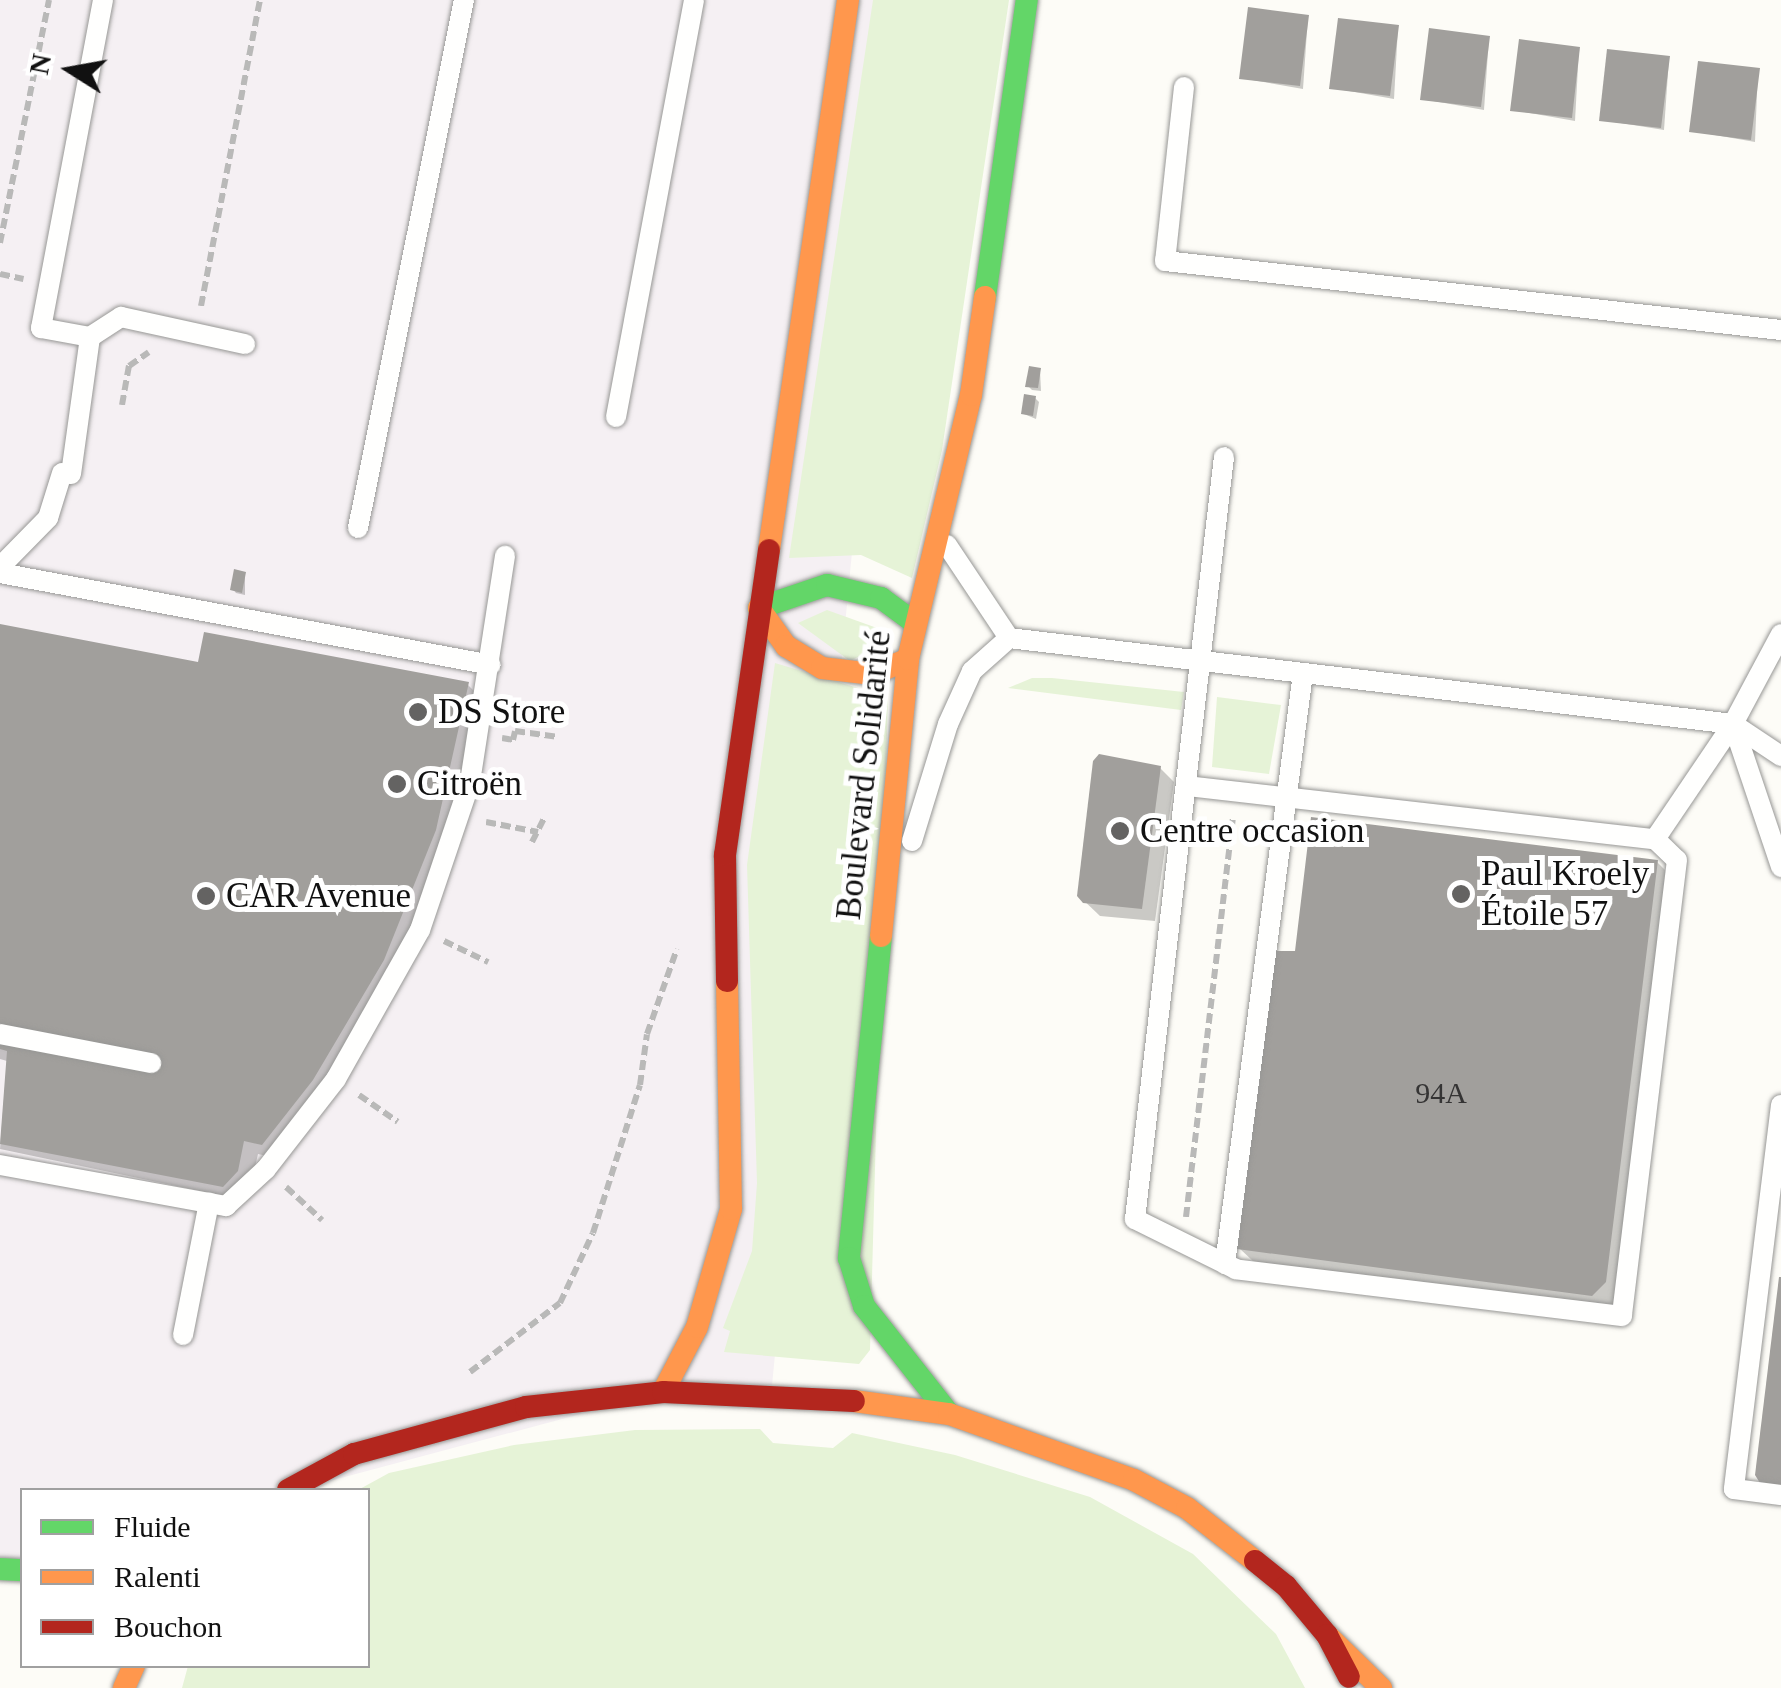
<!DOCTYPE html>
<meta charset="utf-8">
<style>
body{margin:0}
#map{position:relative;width:1781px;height:1688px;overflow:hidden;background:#fdfcf7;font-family:Georgia,serif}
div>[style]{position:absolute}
.industrial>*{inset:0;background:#f5f0f3}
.green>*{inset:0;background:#e6f3d7}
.shadow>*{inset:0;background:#0003}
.building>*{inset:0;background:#a19f9c}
.path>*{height:6px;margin-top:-3px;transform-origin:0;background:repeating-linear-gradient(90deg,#b9b9b8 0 10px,transparent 0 15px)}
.roads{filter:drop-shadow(0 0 2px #979795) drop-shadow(0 0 2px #979795)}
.lane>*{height:20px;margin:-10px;padding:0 10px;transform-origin:10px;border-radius:10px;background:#fffffe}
.fast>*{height:22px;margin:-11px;padding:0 11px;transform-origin:11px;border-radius:11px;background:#63d668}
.slow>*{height:22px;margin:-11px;padding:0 11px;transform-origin:11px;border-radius:11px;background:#ff974d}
.jam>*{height:22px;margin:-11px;padding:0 11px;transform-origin:11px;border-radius:11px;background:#b3261e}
.dots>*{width:28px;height:28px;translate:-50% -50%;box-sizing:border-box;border:5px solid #fff;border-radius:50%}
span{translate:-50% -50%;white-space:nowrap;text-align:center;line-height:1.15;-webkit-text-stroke:10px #fff;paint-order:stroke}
.number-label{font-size:30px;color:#353434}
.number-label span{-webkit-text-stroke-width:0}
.poi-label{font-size:35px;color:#111}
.left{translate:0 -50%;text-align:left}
.street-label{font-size:35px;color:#111}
.legend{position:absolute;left:20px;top:1488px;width:350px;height:180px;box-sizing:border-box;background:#fff;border:2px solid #a0a0a0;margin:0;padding:12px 18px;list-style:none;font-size:30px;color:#111}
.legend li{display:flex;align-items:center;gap:20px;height:50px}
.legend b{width:50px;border:2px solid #a0a0a0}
.north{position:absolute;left:20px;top:20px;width:100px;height:100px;-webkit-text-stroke:8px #fff;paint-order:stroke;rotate:281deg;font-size:28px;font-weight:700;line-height:40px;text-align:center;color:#111}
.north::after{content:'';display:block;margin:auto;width:35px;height:45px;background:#111;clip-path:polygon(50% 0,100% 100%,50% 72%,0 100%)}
</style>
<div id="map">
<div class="industrial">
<i style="clip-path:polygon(0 0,905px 0,771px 1396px,663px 1392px,296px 1490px,22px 1490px,22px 1570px,0 1569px)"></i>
</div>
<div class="green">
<i style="clip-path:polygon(873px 0,1009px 0,942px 450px,912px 578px,861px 555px,789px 558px)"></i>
<i style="clip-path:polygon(827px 610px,877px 628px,886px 643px,850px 661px,798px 623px)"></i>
<i style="clip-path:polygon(775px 663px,888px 697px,870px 1350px,859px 1364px,724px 1352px,730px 1331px,723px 1328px,752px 1251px,757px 1183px,747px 865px)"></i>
<i style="clip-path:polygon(1032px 678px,1052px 678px,1184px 692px,1181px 710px,1008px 688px)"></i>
<i style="clip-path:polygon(1217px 697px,1281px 705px,1269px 774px,1212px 767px)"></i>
<i style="clip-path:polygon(760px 1429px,773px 1443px,833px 1448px,852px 1433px,955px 1455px,1090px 1497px,1193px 1554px,1276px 1634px,1305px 1688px,182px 1688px,188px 1666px,368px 1666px,368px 1490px,358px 1490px,389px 1473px,514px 1445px,635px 1430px)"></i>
</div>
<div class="shadow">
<i style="clip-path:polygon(1308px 17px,1303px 89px,1241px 78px)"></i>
<i style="clip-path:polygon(1398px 28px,1394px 99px,1332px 88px)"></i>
<i style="clip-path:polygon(1489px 38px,1484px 110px,1422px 99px)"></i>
<i style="clip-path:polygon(1579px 49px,1575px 121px,1513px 110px)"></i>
<i style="clip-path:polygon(1669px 59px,1664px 130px,1602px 120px)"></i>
<i style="clip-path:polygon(1758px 70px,1755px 142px,1692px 131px)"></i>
<i style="clip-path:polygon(1040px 371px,1041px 391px,1032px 390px,1028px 386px)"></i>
<i style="clip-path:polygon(1035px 398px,1039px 402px,1036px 419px,1024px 414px)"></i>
<i style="clip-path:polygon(245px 574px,245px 595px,236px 593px,233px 589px)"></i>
<i style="clip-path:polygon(0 626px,200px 665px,468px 685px,482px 699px,431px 898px,349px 1061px,276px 1158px,258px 1154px,251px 1185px,238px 1199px,0 1149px,7px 1061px,0 1059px)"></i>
<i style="clip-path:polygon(1160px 768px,1174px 782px,1155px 921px,1100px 916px,1079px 896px)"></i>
<i style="clip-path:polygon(1657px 862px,1671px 876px,1633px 1192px,1613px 1305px,1254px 1262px,1239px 1248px,1298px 954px)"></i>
</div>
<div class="building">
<i style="clip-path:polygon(1248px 7px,1309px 15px,1300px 86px,1239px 79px)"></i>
<i style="clip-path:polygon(1338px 18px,1399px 25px,1390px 96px,1329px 89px)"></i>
<i style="clip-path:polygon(1429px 28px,1490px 36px,1481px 107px,1420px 100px)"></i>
<i style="clip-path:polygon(1519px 39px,1580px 47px,1572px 118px,1510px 111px)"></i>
<i style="clip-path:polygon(1607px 49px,1670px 56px,1661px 128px,1599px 121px)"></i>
<i style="clip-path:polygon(1698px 61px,1760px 68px,1751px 140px,1689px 132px)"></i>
<i style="clip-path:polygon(1029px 366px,1041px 368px,1038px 388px,1025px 387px)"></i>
<i style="clip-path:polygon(1024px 394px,1036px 396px,1033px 416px,1021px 414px)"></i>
<i style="clip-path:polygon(234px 569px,246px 572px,242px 593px,230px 590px)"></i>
<i style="clip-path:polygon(0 624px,198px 662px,204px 632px,469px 682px,436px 830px,384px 960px,313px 1080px,262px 1145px,244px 1141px,238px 1171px,223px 1187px,0 1144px,7px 1051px,0 1049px)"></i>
<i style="clip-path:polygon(1099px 754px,1161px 766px,1142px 909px,1083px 903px,1077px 896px,1093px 761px)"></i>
<i style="clip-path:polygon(1311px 817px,1658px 860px,1606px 1282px,1592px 1296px,1237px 1249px,1276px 951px,1295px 951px)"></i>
<i style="clip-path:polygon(1779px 1277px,1781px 1277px,1781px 1487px,1760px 1483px,1755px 1475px)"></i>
</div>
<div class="path">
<i style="left:0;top:243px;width:248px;rotate:-78.6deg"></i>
<i style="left:0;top:274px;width:24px;rotate:12deg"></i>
<i style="left:201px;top:306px;width:312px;rotate:-79.1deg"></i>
<i style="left:122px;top:405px;width:40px;rotate:-80deg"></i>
<i style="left:129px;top:366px;width:24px;rotate:-35deg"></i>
<i style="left:502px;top:738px;width:11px;rotate:10deg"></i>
<i style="left:513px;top:740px;width:9px;rotate:-77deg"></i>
<i style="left:515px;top:731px;width:44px;rotate:7.8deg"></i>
<i style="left:486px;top:822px;width:53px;rotate:10.9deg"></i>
<i style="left:532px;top:842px;width:29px;rotate:-63deg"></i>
<i style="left:444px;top:941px;width:49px;rotate:25.5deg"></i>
<i style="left:359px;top:1095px;width:47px;rotate:34.7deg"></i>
<i style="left:286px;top:1187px;width:49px;rotate:42.5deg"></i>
<i style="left:1186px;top:1217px;width:403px;rotate:-83.3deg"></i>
<i style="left:470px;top:1372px;width:113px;rotate:-37.5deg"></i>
<i style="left:560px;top:1303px;width:77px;rotate:-64.8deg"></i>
<i style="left:593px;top:1233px;width:155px;rotate:-72.4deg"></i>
<i style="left:640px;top:1085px;width:51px;rotate:-82.2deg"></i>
<i style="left:647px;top:1034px;width:90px;rotate:-70.6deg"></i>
</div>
<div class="roads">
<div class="lane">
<i style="left:103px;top:0;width:334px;rotate:100.7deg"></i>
<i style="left:41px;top:328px;width:50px;rotate:10.4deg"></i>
<i style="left:90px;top:337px;width:37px;rotate:-33deg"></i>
<i style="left:121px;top:317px;width:127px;rotate:12.3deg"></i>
<i style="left:1184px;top:87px;width:175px;rotate:96.2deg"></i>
<i style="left:1165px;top:261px;width:620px;rotate:6.39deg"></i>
<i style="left:616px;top:417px;width:424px;rotate:-79.4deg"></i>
<i style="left:71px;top:474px;width:138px;rotate:-82.1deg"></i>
<i style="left:358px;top:528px;width:539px;rotate:-78.65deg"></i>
<i style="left:947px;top:545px;width:112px;rotate:56.3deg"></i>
<i style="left:0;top:567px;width:69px;rotate:-45.6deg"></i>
<i style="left:48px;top:518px;width:47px;rotate:-72.7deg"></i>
<i style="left:0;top:573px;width:499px;rotate:10.6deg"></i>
<i style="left:1733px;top:724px;width:151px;rotate:71.4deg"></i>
<i style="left:1187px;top:786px;width:471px;rotate:6.5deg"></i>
<i style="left:1655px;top:839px;width:30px;rotate:44deg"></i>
<i style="left:1677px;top:860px;width:459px;rotate:96.9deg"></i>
<i style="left:1622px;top:1316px;width:389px;rotate:-173.1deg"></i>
<i style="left:1236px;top:1269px;width:113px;rotate:-153.7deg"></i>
<i style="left:1135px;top:1219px;width:767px;rotate:-83.34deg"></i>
<i style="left:1655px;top:839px;width:139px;rotate:-55.9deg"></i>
<i style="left:1733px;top:724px;width:102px;rotate:-61.9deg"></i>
<i style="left:912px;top:841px;width:122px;rotate:-72.9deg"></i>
<i style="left:948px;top:724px;width:58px;rotate:-65.6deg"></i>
<i style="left:972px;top:671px;width:50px;rotate:-41.7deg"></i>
<i style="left:1009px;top:638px;width:729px;rotate:6.77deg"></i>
<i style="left:1733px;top:724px;width:58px;rotate:33.7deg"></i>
<i style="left:0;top:1034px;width:154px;rotate:10.9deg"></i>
<i style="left:1781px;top:1105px;width:387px;rotate:97deg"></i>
<i style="left:1734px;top:1489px;width:47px;rotate:7.3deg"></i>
<i style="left:0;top:1165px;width:230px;rotate:10.3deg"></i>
<i style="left:226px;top:1206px;width:54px;rotate:-42.8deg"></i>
<i style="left:266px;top:1169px;width:114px;rotate:-52.1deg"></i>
<i style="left:336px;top:1079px;width:171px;rotate:-60.6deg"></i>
<i style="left:420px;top:930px;width:156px;rotate:-71.3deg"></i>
<i style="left:470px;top:782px;width:229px;rotate:-81.2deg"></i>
<i style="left:1225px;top:1264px;width:596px;rotate:-82.48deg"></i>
<i style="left:183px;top:1335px;width:135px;rotate:-78.9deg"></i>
</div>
<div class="fast">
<i style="left:985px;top:297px;width:300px;rotate:-82deg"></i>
<i style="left:759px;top:608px;width:72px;rotate:-18.7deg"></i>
<i style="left:827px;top:585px;width:56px;rotate:13.5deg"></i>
<i style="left:881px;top:598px;width:42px;rotate:36.3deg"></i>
<i style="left:881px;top:936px;width:324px;rotate:95.7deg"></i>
<i style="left:849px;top:1258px;width:50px;rotate:72.6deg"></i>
<i style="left:864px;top:1306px;width:137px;rotate:51.8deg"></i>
<i style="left:0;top:1569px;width:22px;rotate:3deg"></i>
</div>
<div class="slow">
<i style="left:769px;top:550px;width:556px;rotate:-81.83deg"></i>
<i style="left:759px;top:608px;width:47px;rotate:54.6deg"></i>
<i style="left:786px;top:646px;width:42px;rotate:31.4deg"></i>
<i style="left:822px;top:668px;width:51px;rotate:6.7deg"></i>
<i style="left:873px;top:674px;width:38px;rotate:-23deg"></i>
<i style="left:881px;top:936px;width:278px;rotate:-84.4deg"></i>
<i style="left:908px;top:659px;width:271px;rotate:-76.6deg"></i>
<i style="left:971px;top:395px;width:99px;rotate:-81.9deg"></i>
<i style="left:663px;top:1392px;width:73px;rotate:-62.4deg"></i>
<i style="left:697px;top:1327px;width:123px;rotate:-73.9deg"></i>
<i style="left:731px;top:1209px;width:228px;rotate:-91deg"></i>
<i style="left:854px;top:1401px;width:96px;rotate:7.8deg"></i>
<i style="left:949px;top:1414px;width:196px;rotate:19.6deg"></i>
<i style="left:1134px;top:1480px;width:60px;rotate:27.8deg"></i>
<i style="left:1187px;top:1508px;width:86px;rotate:37.9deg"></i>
<i style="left:1327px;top:1635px;width:76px;rotate:44.5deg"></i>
<i style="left:124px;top:1688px;width:24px;rotate:-66deg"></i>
</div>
<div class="jam">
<i style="left:727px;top:981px;width:126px;rotate:-90.9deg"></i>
<i style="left:725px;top:855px;width:308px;rotate:-81.8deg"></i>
<i style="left:288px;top:1490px;width:75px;rotate:-28.6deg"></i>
<i style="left:354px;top:1454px;width:178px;rotate:-15.3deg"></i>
<i style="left:526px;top:1407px;width:138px;rotate:-6.2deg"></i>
<i style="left:663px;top:1392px;width:191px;rotate:2.7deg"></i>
<i style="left:1255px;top:1561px;width:40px;rotate:39deg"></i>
<i style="left:1286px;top:1586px;width:64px;rotate:50.1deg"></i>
<i style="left:1327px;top:1635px;width:47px;rotate:62.4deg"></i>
</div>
</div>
<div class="dots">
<i style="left:418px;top:712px;background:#646362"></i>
<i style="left:397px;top:784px;background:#646362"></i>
<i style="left:1120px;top:831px;background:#646362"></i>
<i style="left:1461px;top:894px;background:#646362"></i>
<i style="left:206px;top:896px;background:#646362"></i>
</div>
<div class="number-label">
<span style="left:1441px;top:1093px">94A</span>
</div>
<div class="poi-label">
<span class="left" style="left:438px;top:712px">DS Store</span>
<span class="left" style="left:417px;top:784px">Citroën</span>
<span class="left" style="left:1140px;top:831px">Centre occasion</span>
<span class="left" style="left:1481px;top:894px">Paul Kroely<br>Étoile 57</span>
<span class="left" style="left:226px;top:896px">CAR Avenue</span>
</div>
<div class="street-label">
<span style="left:864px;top:775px;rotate:-84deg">Boulevard Solidarité</span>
</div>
<ul class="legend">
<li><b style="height:12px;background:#63d668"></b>Fluide</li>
<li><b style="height:12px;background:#ff974d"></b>Ralenti</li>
<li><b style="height:12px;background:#b3261e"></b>Bouchon</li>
</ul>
<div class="north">N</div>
</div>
